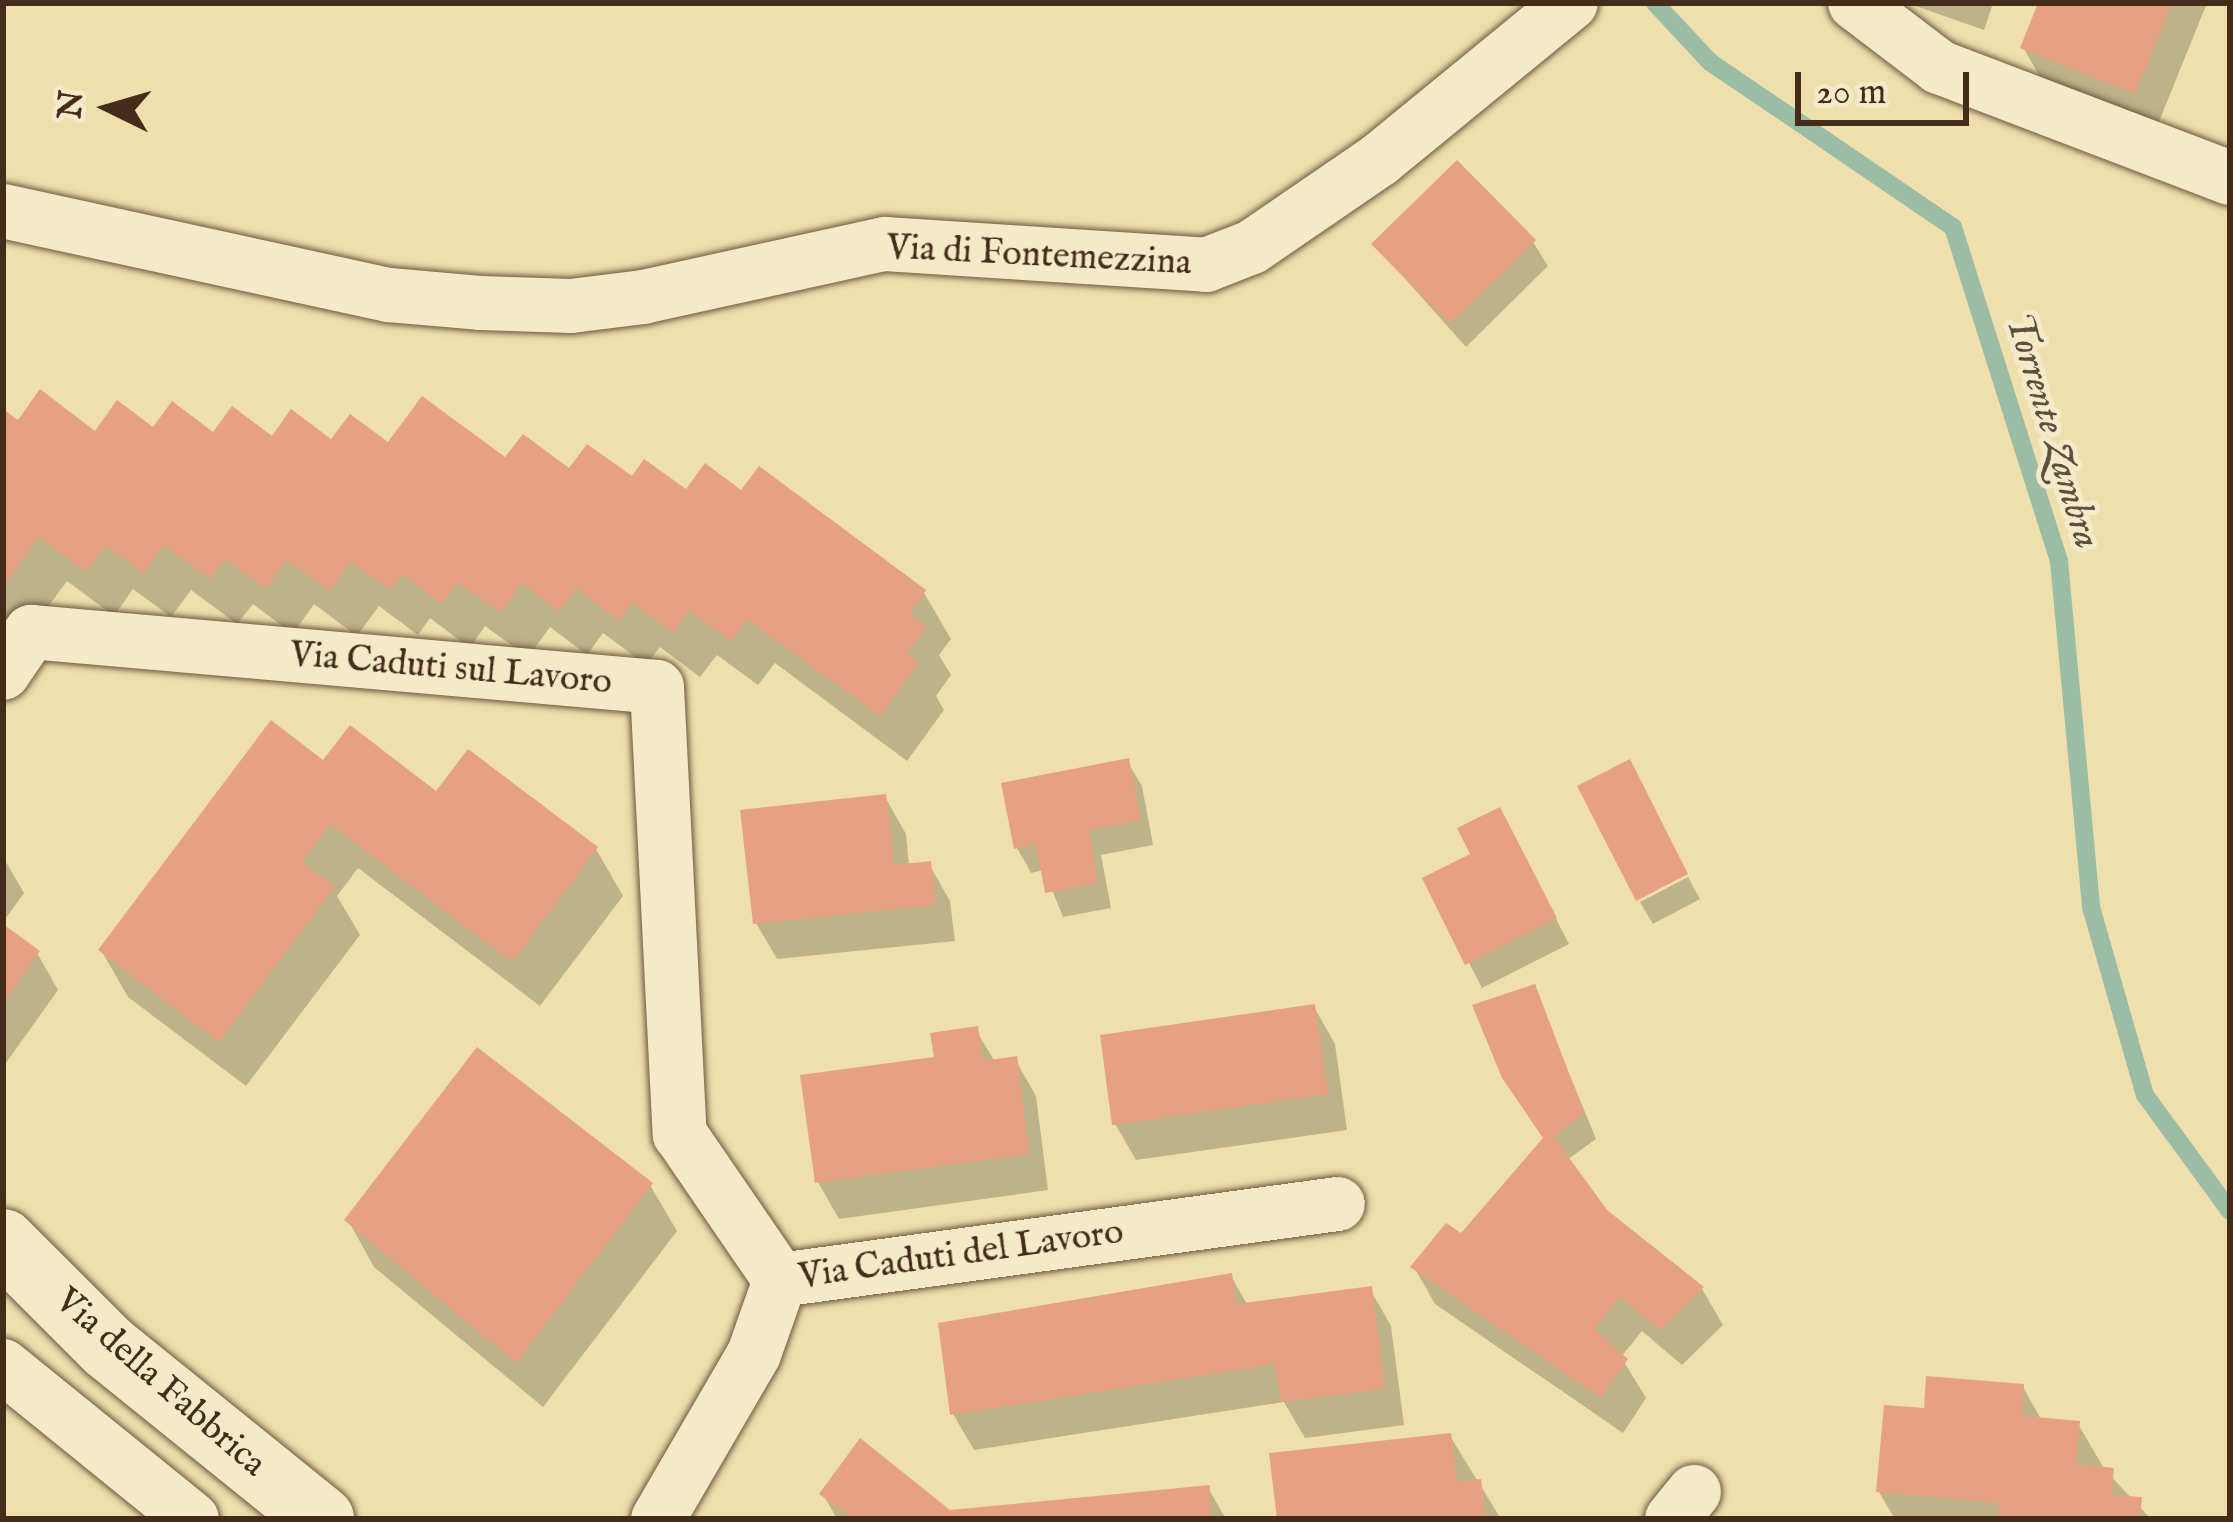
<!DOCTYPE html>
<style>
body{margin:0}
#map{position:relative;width:2233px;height:1522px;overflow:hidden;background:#eedfac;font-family:"IM FELL English",serif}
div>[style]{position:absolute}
.shadow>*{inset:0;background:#0003}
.stream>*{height:18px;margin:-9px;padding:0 9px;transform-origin:9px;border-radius:9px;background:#9bbda5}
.building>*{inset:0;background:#e6a182}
.roads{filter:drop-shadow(0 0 3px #6f583e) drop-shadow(0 0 3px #6f583e)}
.street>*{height:54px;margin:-27px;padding:0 27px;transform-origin:27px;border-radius:27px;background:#f4eac9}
.secondary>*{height:66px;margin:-33px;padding:0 33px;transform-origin:33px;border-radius:33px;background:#f4eac9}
span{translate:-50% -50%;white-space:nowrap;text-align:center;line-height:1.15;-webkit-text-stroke:10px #f4eac9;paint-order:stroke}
.street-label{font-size:36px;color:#452b1a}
.water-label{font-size:39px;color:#5a503d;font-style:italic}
.frame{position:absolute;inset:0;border:6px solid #452b1a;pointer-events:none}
.north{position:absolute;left:48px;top:48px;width:120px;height:120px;-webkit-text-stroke:9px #f4eac9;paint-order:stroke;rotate:275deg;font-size:33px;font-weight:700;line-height:48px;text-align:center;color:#452b1a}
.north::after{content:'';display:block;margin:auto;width:42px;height:54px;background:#452b1a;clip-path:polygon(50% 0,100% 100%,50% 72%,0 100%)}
.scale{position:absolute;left:1795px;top:72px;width:174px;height:54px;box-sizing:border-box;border:6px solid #452b1a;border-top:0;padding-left:15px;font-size:36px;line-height:42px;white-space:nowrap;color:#452b1a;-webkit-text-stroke:9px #f4eac9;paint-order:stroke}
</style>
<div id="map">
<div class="shadow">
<i style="clip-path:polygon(1907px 3px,1993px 3px,1984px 30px)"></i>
<i style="clip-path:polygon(2041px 3px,2207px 3px,2156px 129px,2044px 84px,2023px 47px)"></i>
<i style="clip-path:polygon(1533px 242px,1548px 266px,1466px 347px,1375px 245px)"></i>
<i style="clip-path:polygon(3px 412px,18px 424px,95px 435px,154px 431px,388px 446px,686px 493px,742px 494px,924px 593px,951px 639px,939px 655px,951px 675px,936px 696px,944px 710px,907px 761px,775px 663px,758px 685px,717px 655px,700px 677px,660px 647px,646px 665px,603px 633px,587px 655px,550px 627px,528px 657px,485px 626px,470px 648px,430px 618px,418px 635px,379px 606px,357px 636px,314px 604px,293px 634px,253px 604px,237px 624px,191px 590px,171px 617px,133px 589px,114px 616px,67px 581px,3px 668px)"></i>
<i style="clip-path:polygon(1127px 761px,1142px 786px,1153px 845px,1101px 855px,1111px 908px,1063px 917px,1044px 870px,1031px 873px,1017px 848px)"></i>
<i style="clip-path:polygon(324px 764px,596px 849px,623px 896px,540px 1006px,358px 868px,337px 896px,360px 935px,246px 1086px,128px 997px,101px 950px)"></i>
<i style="clip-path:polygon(885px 797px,906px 834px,909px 866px,929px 864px,950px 901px,955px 941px,777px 959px,756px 923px)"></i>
<i style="clip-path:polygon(1513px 836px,1569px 944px,1482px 988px,1426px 879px)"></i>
<i style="clip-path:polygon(3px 857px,24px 893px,3px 922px)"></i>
<i style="clip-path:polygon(1688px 877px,1700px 899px,1653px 924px,1640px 902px)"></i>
<i style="clip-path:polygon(3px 928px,37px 953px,58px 990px,6px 1063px)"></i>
<i style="clip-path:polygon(1534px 988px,1596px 1139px,1567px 1160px,1605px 1212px,1702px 1289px,1723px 1325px,1682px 1365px,1642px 1331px,1621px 1357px,1646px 1398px,1623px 1433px,1435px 1304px,1414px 1267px,1462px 1237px,1545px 1140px)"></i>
<i style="clip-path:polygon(1314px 1007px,1335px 1044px,1347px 1130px,1136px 1160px,1115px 1124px)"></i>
<i style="clip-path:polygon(976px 1030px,995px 1062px,1015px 1059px,1036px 1096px,1048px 1190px,839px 1219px,818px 1182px)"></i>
<i style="clip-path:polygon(650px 1185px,677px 1231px,543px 1407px,374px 1267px,348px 1220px)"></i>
<i style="clip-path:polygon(1231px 1276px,1248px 1306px,1370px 1289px,1391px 1326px,1404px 1425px,1305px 1438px,1284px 1402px,974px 1450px,953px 1414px)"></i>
<i style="clip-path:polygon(2023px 1387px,2042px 1421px,2078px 1424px,2105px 1470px,2151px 1519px,1895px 1519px,1879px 1492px,1927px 1411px)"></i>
<i style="clip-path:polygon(1450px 1436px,1501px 1519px,1280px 1519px)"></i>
<i style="clip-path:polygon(1208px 1488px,1226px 1519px,837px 1519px,823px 1494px,949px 1513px)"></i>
</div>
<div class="stream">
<i style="left:1655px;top:3px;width:81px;rotate:47deg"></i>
<i style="left:1710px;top:62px;width:294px;rotate:34.2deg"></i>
<i style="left:1953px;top:227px;width:350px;rotate:72.4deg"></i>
<i style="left:2059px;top:561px;width:347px;rotate:84.7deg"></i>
<i style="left:2091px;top:907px;width:196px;rotate:74deg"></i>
<i style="left:2145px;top:1095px;width:144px;rotate:53.8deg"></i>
</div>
<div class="building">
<i style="clip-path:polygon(2038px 3px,2172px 3px,2135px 94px,2020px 48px)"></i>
<i style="clip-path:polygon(1457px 160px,1536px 240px,1450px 324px,1371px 244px)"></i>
<i style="clip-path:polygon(40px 389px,95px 431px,117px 400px,153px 427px,172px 401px,213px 432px,232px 406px,272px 436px,291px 409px,331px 439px,350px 414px,388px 442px,422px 396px,505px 457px,523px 434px,569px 468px,587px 444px,632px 476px,644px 459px,686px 489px,705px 463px,741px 490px,759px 466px,926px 590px,910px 613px,926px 627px,906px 655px,919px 662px,880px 716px,747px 619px,731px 641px,689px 610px,673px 633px,632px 602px,619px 621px,576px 588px,559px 611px,522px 583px,500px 613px,458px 582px,442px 604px,402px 574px,390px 590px,351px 562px,329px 591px,287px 560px,266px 589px,225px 559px,210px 579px,164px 545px,144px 573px,106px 545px,86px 571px,39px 537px,3px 586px,3px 409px,18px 420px)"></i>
<i style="clip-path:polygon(271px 720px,323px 760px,350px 725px,436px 791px,468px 749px,598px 847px,512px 962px,330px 824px,302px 862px,335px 886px,219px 1042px,98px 950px)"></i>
<i style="clip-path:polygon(1129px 758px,1141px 820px,1089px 830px,1098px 883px,1045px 893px,1036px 844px,1014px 849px,1001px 783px)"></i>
<i style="clip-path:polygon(1630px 759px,1688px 874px,1636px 901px,1577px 786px)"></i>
<i style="clip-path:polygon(886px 794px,894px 865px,931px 861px,936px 905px,753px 924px,740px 810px)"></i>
<i style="clip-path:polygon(1500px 807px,1557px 918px,1465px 965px,1422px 878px,1470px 854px,1457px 828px)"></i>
<i style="clip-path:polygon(3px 924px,40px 951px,3px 1003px)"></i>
<i style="clip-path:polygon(1535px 984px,1584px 1113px,1554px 1137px,1607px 1210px,1704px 1287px,1660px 1330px,1620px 1297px,1594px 1329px,1628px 1359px,1601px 1398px,1410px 1267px,1446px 1223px,1461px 1233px,1543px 1138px,1502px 1078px,1472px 1005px)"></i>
<i style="clip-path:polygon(1315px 1004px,1328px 1094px,1112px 1125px,1100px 1035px)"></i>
<i style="clip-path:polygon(978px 1026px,983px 1061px,1017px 1056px,1029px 1154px,815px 1183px,800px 1075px,934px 1057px,930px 1033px)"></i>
<i style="clip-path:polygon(477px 1047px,653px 1183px,516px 1363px,344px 1220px)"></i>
<i style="clip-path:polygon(1232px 1273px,1236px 1304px,1372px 1286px,1385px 1389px,1281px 1402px,1275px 1364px,950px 1415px,938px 1323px)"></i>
<i style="clip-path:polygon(1926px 1376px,2024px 1384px,2022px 1416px,2080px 1421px,2076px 1464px,2114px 1468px,2111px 1495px,2142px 1497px,2140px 1519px,1997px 1519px,1999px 1503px,1876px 1492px,1884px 1405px,1924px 1408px)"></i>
<i style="clip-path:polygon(1451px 1433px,1457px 1482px,1481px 1479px,1486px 1519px,1277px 1519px,1269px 1453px)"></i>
<i style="clip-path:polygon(860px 1438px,950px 1510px,1210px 1485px,1210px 1519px,854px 1519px,819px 1494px)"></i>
</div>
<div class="roads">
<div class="street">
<i style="left:1855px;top:3px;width:106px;rotate:37.3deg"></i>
<i style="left:1939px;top:67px;width:311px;rotate:20.9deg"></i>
<i style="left:3px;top:211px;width:395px;rotate:12.3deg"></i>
<i style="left:389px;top:295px;width:91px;rotate:5deg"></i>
<i style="left:480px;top:303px;width:91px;rotate:1.9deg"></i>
<i style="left:571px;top:306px;width:73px;rotate:-7.1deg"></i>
<i style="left:643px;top:297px;width:248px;rotate:-12.4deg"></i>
<i style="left:885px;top:244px;width:322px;rotate:3.7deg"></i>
<i style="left:1206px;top:265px;width:49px;rotate:-21.4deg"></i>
<i style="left:1252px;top:247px;width:154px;rotate:-34.4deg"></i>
<i style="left:1379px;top:160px;width:248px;rotate:-39.3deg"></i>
<i style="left:3px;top:673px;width:50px;rotate:-55.7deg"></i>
<i style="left:31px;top:632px;width:628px;rotate:5.02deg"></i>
<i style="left:657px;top:687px;width:448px;rotate:87.1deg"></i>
<i style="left:680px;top:1134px;width:177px;rotate:55.6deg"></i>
<i style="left:780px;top:1280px;width:563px;rotate:-7.76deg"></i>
<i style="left:3px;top:1366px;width:243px;rotate:39deg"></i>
<i style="left:658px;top:1519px;width:191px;rotate:-59.8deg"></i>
<i style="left:754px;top:1354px;width:78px;rotate:-70.6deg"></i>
<i style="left:1672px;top:1519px;width:35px;rotate:-51deg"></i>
</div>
<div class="secondary">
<i style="left:3px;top:1242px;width:148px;rotate:45deg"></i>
<i style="left:108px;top:1347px;width:274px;rotate:38.9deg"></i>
</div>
</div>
<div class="street-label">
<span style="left:1039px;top:256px;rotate:3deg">Via di Fontemezzina</span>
<span style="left:451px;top:669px;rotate:5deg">Via Caduti sul Lavoro</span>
<span style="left:961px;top:1255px;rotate:-8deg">Via Caduti del Lavoro</span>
<span style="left:160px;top:1383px;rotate:41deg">Via della Fabbrica</span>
</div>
<div class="water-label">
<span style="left:2051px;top:431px;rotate:73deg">Torrente Zambra</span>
</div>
<div class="frame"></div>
<div class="north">N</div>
<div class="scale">20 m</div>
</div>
